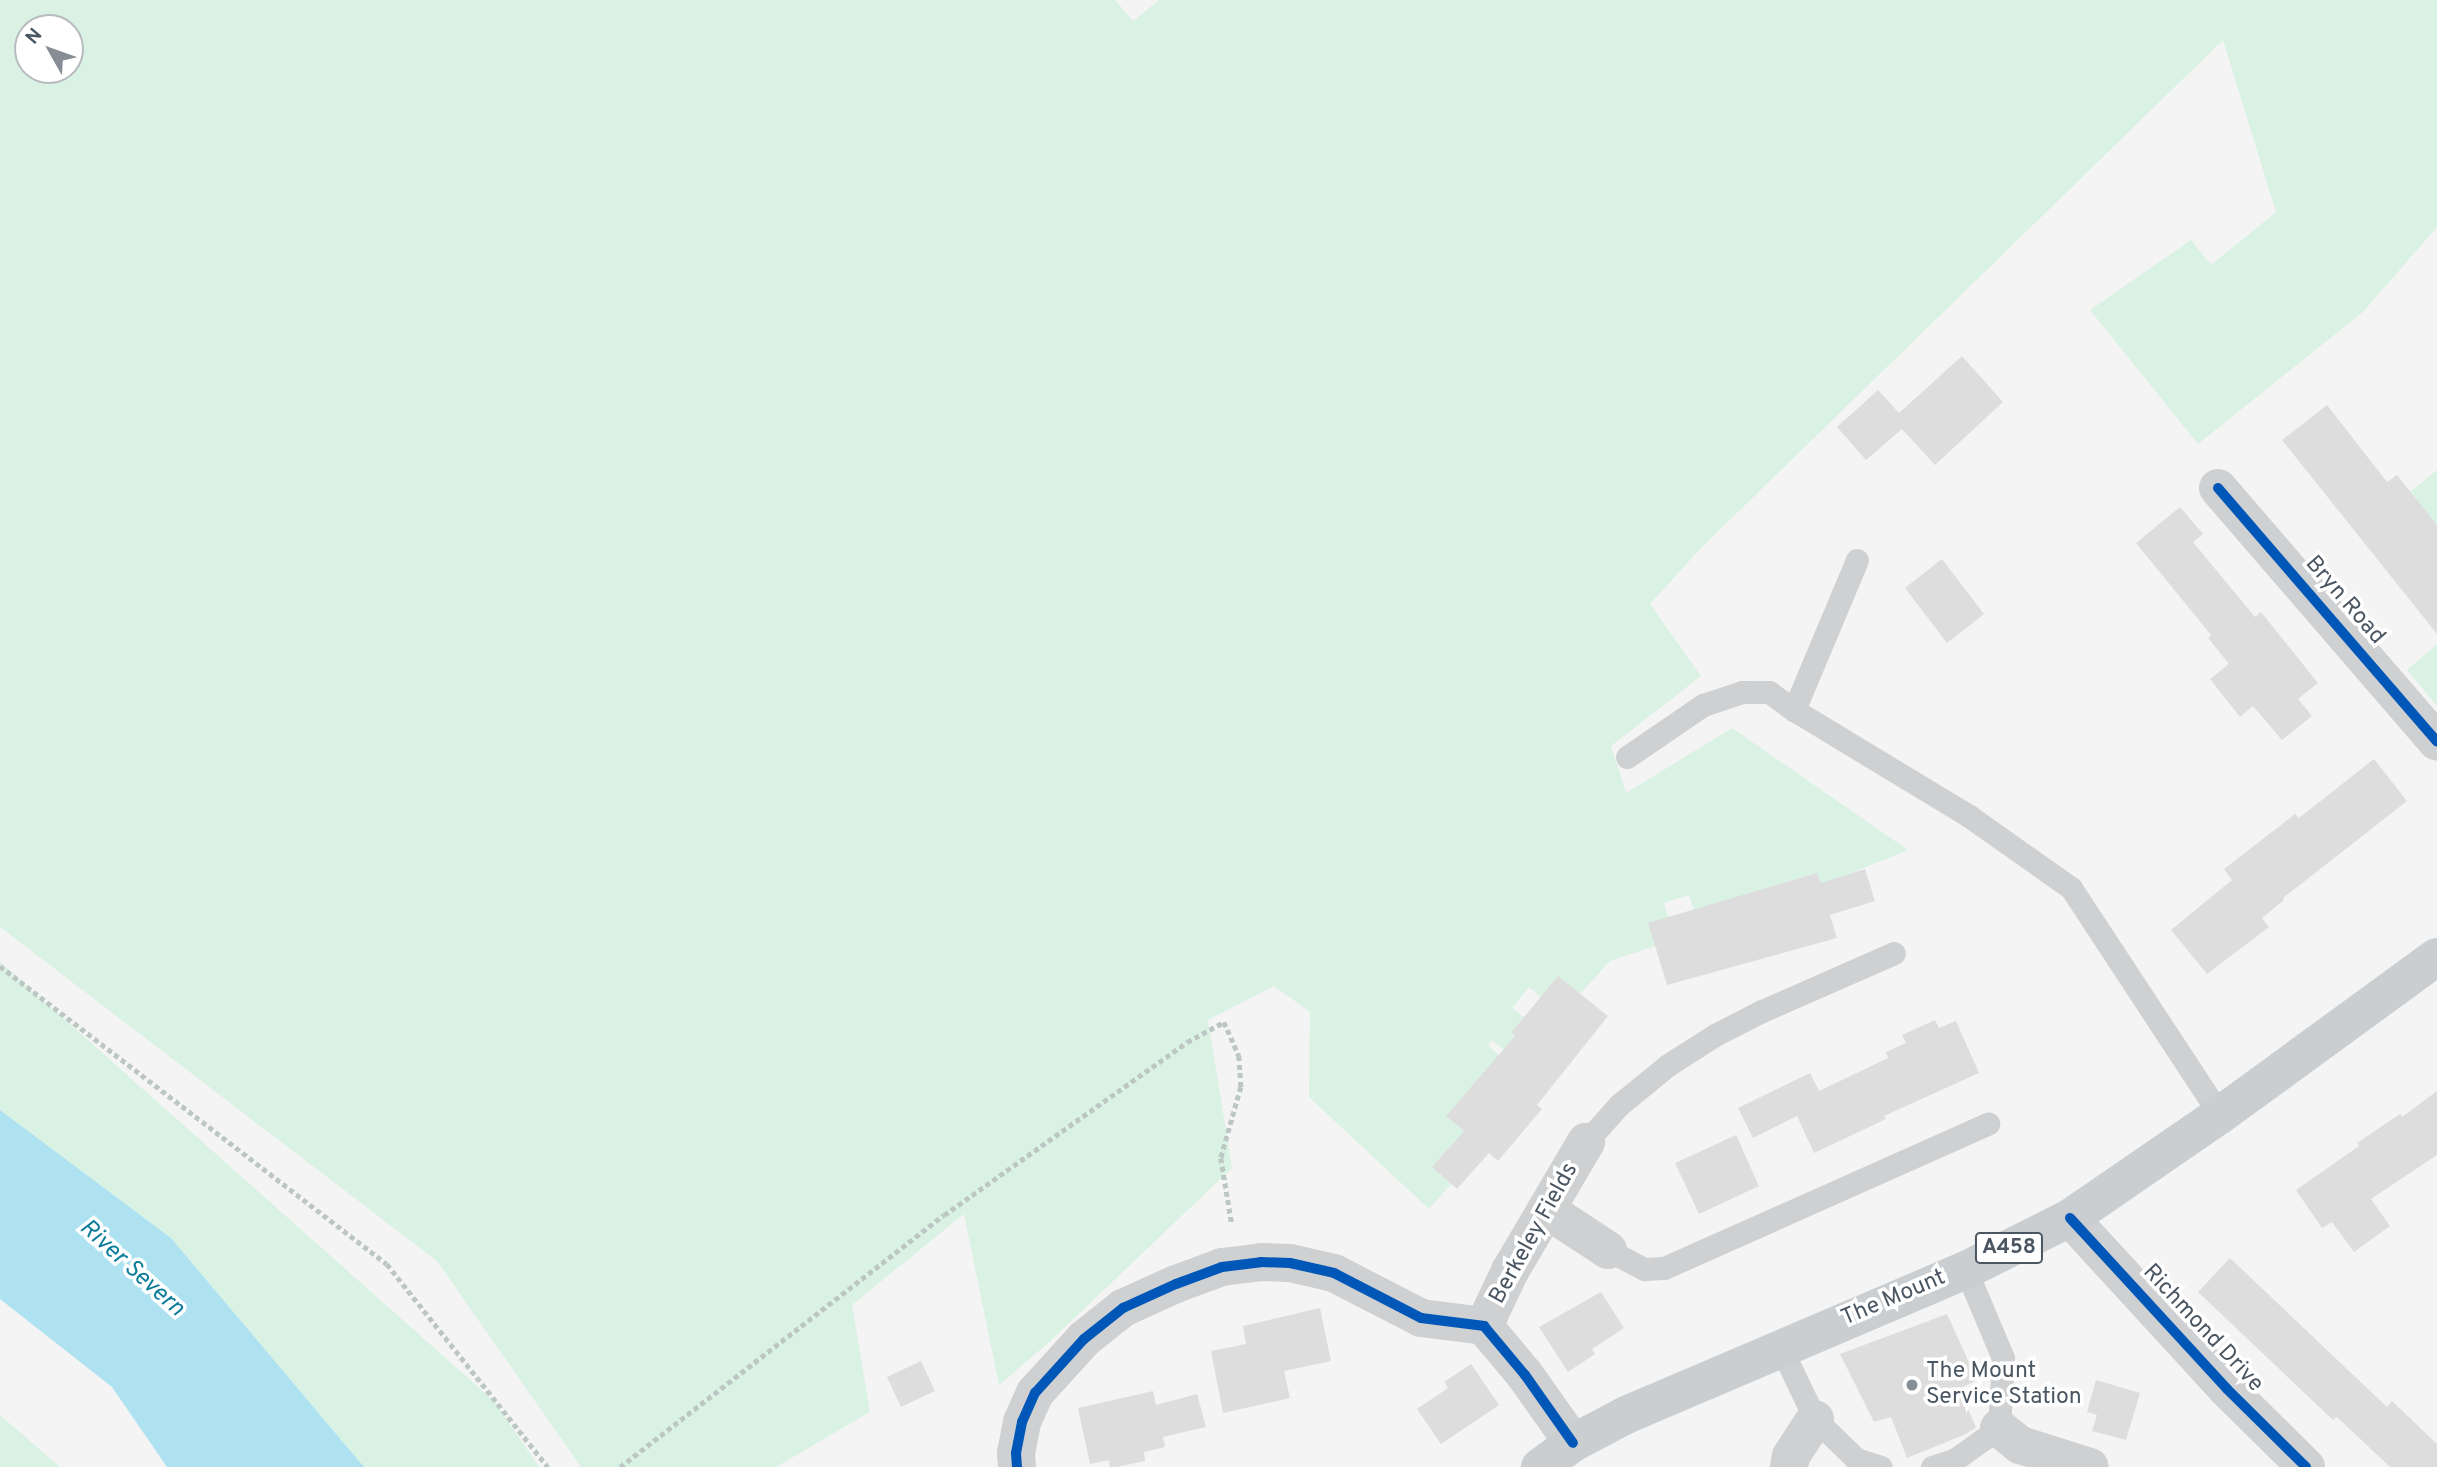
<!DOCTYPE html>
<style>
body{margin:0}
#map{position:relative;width:2437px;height:1467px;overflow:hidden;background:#f4f4f4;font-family:Overpass,sans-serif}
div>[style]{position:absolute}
.green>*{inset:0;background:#d9f2e3}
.water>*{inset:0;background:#aee2f0}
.building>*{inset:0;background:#ddddde}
.path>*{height:4.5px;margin-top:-2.25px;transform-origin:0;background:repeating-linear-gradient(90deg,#bcc7c4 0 5px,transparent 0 8.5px)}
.lane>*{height:23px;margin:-11.5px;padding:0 11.5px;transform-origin:11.5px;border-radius:11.5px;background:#ced0d2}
.street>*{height:38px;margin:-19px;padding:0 19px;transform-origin:19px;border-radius:19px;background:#ced0d2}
.primary>*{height:38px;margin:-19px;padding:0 19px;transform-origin:19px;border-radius:19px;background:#caced1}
.cycleway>*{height:10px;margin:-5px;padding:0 5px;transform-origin:5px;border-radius:5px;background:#0057b8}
.dots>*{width:19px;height:19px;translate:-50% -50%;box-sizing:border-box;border:4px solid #fff;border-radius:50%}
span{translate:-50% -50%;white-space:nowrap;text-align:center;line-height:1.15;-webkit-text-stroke:7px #fff;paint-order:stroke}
.shield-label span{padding:2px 5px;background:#fff;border:2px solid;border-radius:5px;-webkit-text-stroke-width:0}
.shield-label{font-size:21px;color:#4a5661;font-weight:700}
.street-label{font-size:23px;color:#4a5661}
.poi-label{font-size:23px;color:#4a5661}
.left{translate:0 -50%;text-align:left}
.water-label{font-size:24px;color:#0c7c9b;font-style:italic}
.north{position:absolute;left:14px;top:14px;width:70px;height:70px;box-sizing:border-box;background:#fff;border:2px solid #b7bbc0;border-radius:50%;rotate:310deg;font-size:19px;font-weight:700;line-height:28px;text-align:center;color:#4a5661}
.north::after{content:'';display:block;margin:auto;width:24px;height:32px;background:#868d94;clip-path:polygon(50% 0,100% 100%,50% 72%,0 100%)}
</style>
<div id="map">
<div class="green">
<i style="clip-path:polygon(evenodd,0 0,1115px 0,1133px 21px,1159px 0,2437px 0,2437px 227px,2363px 312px,2198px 444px,2090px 310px,2191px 240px,2211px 265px,2276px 212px,2223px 40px,1701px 548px,1650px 604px,1701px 676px,1611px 746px,1626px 793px,1732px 728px,1908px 850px,1821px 885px,1817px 873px,1694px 910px,1689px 895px,1664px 903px,1668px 917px,1655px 946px,1610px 961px,1580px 994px,1558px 976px,1541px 997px,1529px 987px,1512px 1008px,1524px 1017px,1511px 1034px,1550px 1065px,1537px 1078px,1492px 1040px,1488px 1045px,1515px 1070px,1447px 1117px,1464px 1131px,1432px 1167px,1451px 1184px,1429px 1209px,1309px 1097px,1310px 1012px,1274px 986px,1208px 1020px,1232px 1168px,1046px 1345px,999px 1385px,964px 1214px,852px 1305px,870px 1412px,776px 1467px,581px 1467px,437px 1261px,0 927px,0 0,28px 28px,70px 28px,70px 70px,28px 70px,28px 28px)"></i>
<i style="clip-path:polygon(2437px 470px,2437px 525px,2410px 492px)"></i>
<i style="clip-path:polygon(2437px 644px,2437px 706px,2407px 670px)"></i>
<i style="clip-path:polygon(0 962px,495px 1402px,539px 1467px,364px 1467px,171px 1238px,0 1110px)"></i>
<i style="clip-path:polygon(0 1415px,60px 1467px,0 1467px)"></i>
</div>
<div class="water">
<i style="clip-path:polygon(0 1110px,171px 1238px,364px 1467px,167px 1467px,112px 1387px,0 1299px)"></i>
</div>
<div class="building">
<i style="clip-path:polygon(1962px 356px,2003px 402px,1935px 465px,1902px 429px,1866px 460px,1837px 427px,1878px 390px,1899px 413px)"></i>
<i style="clip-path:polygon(2327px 405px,2387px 482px,2397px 475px,2437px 525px,2437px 634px,2282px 440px)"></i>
<i style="clip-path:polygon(2180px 507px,2203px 534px,2193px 542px,2255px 617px,2261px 612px,2318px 683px,2298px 699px,2312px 716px,2282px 740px,2253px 706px,2240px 717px,2210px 679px,2229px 664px,2208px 638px,2211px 635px,2136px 543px)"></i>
<i style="clip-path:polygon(1942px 559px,1984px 614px,1947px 643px,1905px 588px)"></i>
<i style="clip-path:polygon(2374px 759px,2407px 801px,2283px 898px,2284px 900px,2262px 918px,2269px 927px,2207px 974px,2171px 930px,2232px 880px,2224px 869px,2295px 814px,2299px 818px)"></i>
<i style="clip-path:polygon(1865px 869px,1875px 901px,1830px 915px,1837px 938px,1667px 985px,1648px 923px,1817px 873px,1821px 883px)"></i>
<i style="clip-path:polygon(1558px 976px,1608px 1016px,1537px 1105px,1542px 1109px,1498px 1161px,1489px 1153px,1457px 1189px,1432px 1167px,1464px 1131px,1446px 1116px,1515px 1036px,1511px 1033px)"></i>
<i style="clip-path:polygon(1935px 1020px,1939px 1028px,1956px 1021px,1979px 1073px,1884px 1116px,1886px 1119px,1814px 1153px,1797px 1116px,1753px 1138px,1738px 1108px,1810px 1073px,1819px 1091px,1888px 1058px,1886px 1052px,1906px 1043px,1902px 1035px)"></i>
<i style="clip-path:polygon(2437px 1091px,2437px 1155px,2371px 1199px,2390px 1226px,2354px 1252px,2332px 1222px,2322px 1228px,2296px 1190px,2359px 1146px,2357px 1143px,2400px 1114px,2402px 1117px)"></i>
<i style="clip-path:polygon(1736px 1135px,1759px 1186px,1699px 1214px,1675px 1163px)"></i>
<i style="clip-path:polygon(2230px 1258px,2387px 1407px,2392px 1401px,2437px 1444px,2437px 1467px,2390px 1467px,2337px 1417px,2333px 1420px,2198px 1292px)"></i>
<i style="clip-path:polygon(1601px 1292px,1624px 1328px,1592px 1349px,1595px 1354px,1568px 1372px,1539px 1327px)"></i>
<i style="clip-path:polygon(1320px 1308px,1331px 1361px,1284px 1371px,1290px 1398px,1223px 1413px,1211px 1351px,1246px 1344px,1243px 1326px)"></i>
<i style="clip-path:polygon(1947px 1314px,1977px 1380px,1959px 1389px,1976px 1427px,1966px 1434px,1907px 1458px,1891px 1417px,1874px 1422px,1840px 1354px)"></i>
<i style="clip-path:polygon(921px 1361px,935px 1391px,901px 1407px,887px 1377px)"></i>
<i style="clip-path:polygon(1471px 1364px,1499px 1405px,1441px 1444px,1417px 1409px,1448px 1388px,1444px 1382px)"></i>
<i style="clip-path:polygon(2096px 1380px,2140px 1393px,2126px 1440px,2092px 1431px,2097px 1415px,2087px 1412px)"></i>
<i style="clip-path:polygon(1153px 1391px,1156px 1405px,1197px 1394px,1206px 1427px,1163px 1437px,1165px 1447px,1144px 1452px,1145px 1461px,1117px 1467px,1110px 1467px,1109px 1460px,1090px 1464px,1078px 1408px)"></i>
</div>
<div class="path">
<i style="left:0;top:966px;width:488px;rotate:37.6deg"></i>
<i style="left:387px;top:1264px;width:259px;rotate:51.6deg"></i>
<i style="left:620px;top:1467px;width:410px;rotate:-37.9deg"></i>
<i style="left:944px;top:1215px;width:298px;rotate:-35.4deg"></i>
<i style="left:1187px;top:1042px;width:42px;rotate:-28.4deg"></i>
<i style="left:1224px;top:1022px;width:37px;rotate:66deg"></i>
<i style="left:1239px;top:1056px;width:31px;rotate:86deg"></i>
<i style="left:1241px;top:1087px;width:74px;rotate:105.7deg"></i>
<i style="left:1221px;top:1158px;width:68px;rotate:80.7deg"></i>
</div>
<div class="lane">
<i style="left:1857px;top:560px;width:163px;rotate:112.8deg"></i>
<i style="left:1794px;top:710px;width:205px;rotate:31.2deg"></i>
<i style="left:1969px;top:816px;width:125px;rotate:35.2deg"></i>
<i style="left:2071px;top:888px;width:272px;rotate:56.7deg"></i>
<i style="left:1627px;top:757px;width:92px;rotate:-34.4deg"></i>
<i style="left:1703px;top:705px;width:41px;rotate:-18.4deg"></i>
<i style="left:1742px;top:692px;width:27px"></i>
<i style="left:1769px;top:692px;width:31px;rotate:36deg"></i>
<i style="left:1586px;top:1142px;width:50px;rotate:-48.3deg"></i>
<i style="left:1619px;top:1105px;width:63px;rotate:-39.2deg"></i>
<i style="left:1668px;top:1065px;width:56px;rotate:-32.6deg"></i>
<i style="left:1715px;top:1035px;width:53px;rotate:-27.1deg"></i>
<i style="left:1762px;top:1011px;width:144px;rotate:-23.7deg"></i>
<i style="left:1608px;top:1250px;width:41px;rotate:27.8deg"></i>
<i style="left:1644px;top:1269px;width:20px;rotate:-3deg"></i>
<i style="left:1664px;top:1268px;width:355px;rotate:-24deg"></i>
<i style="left:1781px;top:1348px;width:79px;rotate:64.4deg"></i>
<i style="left:1815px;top:1419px;width:57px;rotate:44.3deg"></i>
<i style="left:1856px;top:1459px;width:26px;rotate:18deg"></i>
<i style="left:1932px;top:1467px;width:23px;rotate:-18deg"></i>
<i style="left:1954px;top:1460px;width:55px;rotate:-35.4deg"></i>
<i style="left:1999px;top:1428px;width:70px;rotate:-86.7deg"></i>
<i style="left:2003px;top:1358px;width:95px;rotate:-112.8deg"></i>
</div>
<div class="street">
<i style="left:2218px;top:488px;width:335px;rotate:49.2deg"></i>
<i style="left:1547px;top:1210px;width:73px;rotate:33.3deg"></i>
<i style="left:2070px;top:1218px;width:232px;rotate:47.4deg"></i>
<i style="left:2227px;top:1389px;width:111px;rotate:44.6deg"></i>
<i style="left:1484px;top:1326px;width:61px;rotate:-64.7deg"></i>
<i style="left:1510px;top:1271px;width:150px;rotate:-59.5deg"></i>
<i style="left:1999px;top:1428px;width:27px;rotate:39deg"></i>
<i style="left:2020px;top:1445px;width:73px;rotate:17.4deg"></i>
<i style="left:1017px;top:1467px;width:14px;rotate:-94deg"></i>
<i style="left:1016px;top:1453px;width:32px;rotate:-79deg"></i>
<i style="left:1022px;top:1422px;width:32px;rotate:-66deg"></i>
<i style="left:1035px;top:1393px;width:73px;rotate:-47.8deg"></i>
<i style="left:1084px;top:1339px;width:50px;rotate:-38.5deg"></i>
<i style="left:1123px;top:1308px;width:58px;rotate:-24.4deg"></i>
<i style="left:1176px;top:1284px;width:49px;rotate:-20.3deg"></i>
<i style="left:1222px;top:1267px;width:39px;rotate:-7deg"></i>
<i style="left:1261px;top:1262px;width:29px;rotate:2deg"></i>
<i style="left:1290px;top:1263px;width:45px;rotate:12.8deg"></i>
<i style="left:1334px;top:1273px;width:98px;rotate:27.3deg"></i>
<i style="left:1421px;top:1318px;width:64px;rotate:7.2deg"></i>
<i style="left:1484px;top:1326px;width:64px;rotate:50.1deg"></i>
<i style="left:1525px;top:1375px;width:83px;rotate:54.8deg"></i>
<i style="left:1789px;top:1467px;width:11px;rotate:-80deg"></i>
<i style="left:1791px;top:1456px;width:44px;rotate:-57deg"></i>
</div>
<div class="primary">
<i style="left:1540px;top:1467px;width:41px;rotate:-36deg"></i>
<i style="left:1573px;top:1443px;width:60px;rotate:-27.8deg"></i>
<i style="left:1626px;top:1415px;width:370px;rotate:-23.1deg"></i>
<i style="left:1966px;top:1270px;width:116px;rotate:-26.6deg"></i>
<i style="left:2070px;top:1218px;width:182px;rotate:-34.5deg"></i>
<i style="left:2220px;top:1115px;width:268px;rotate:-36.1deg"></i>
</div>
<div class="cycleway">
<i style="left:2218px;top:488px;width:335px;rotate:49.2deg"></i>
<i style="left:2070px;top:1218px;width:232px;rotate:47.4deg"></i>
<i style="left:2227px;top:1389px;width:111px;rotate:44.6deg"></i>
<i style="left:1017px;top:1467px;width:14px;rotate:-94deg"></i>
<i style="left:1016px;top:1453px;width:32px;rotate:-79deg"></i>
<i style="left:1022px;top:1422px;width:32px;rotate:-66deg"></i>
<i style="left:1035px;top:1393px;width:73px;rotate:-47.8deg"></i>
<i style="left:1084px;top:1339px;width:50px;rotate:-38.5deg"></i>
<i style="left:1123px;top:1308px;width:58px;rotate:-24.4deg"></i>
<i style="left:1176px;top:1284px;width:49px;rotate:-20.3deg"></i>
<i style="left:1222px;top:1267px;width:39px;rotate:-7deg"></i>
<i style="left:1261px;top:1262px;width:29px;rotate:2deg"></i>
<i style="left:1290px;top:1263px;width:45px;rotate:12.8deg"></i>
<i style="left:1334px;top:1273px;width:98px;rotate:27.3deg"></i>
<i style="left:1421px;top:1318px;width:64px;rotate:7.2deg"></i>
<i style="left:1484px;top:1326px;width:64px;rotate:50.1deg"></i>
<i style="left:1525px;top:1375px;width:83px;rotate:54.8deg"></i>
</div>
<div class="dots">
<i style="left:1912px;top:1385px;background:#868d94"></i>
</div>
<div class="shield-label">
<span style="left:2009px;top:1248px">A458</span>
</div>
<div class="street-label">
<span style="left:2344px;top:601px;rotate:49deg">Bryn Road</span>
<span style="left:1535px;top:1234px;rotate:-61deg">Berkeley Fields</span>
<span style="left:1894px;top:1299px;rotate:-23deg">The Mount</span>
<span style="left:2202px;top:1329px;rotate:47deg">Richmond Drive</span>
</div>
<div class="poi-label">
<span class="left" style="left:1926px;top:1385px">The Mount<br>Service Station</span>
</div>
<div class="water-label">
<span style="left:131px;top:1269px;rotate:42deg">River Severn</span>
</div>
<div class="north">N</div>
</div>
